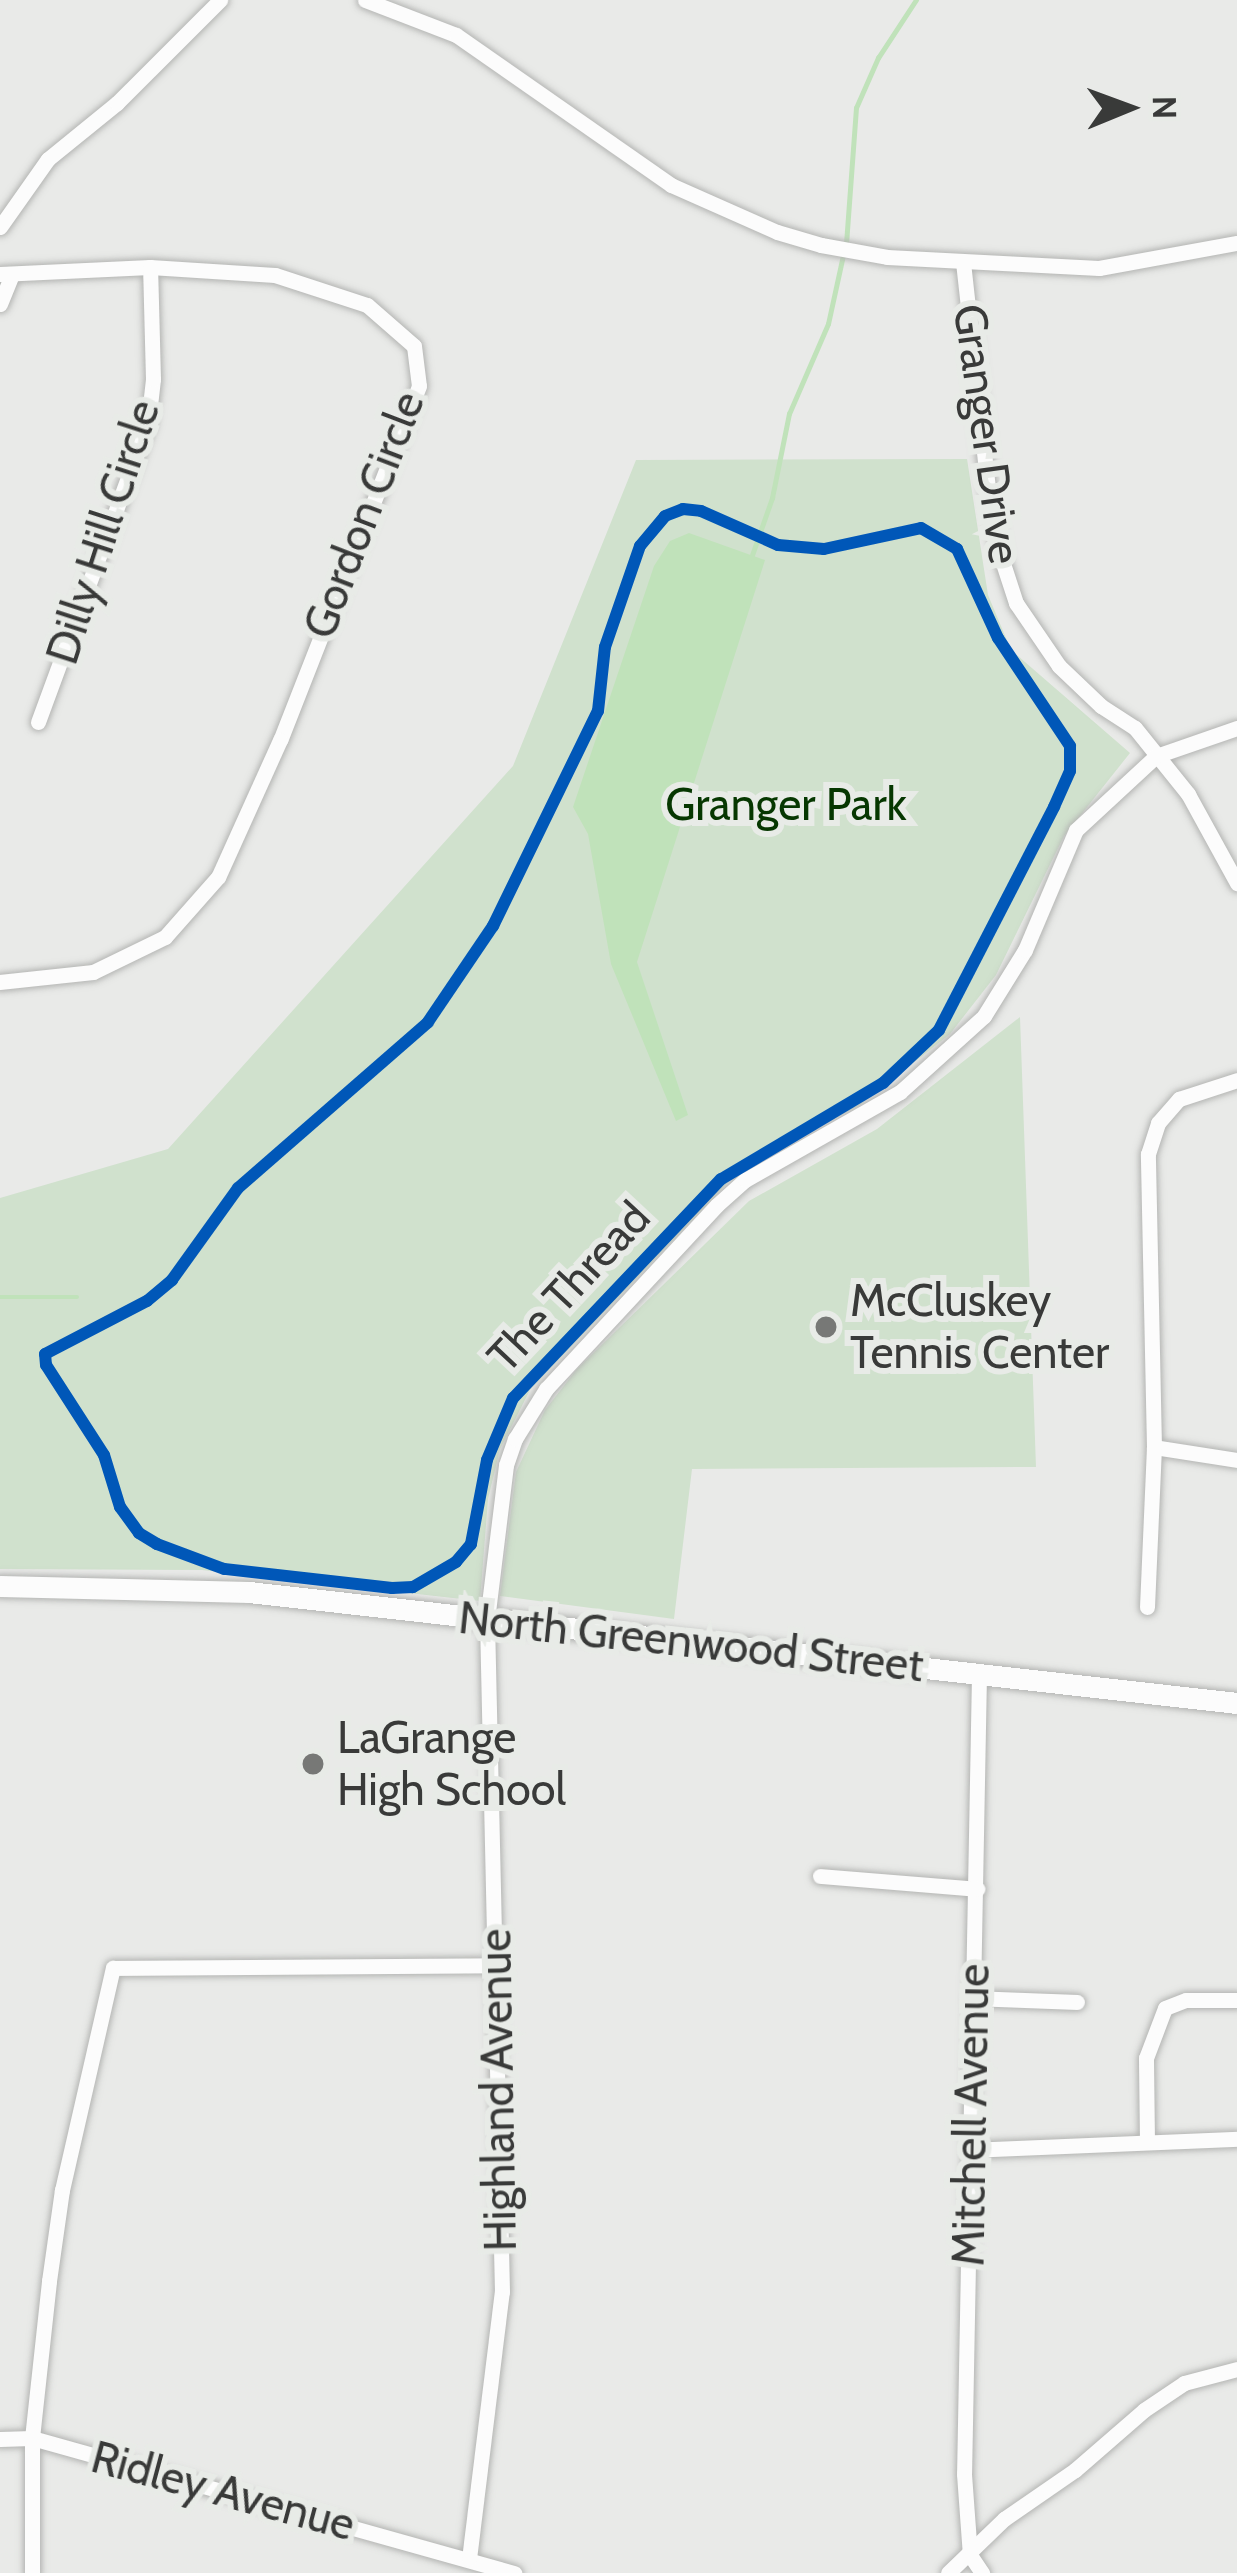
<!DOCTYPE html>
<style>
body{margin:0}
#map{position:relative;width:1237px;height:2573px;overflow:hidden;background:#e9eae8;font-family:Cabin,sans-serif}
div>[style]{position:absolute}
.green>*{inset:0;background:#d0e1cd}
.water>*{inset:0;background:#c0e2ba}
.stream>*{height:4.5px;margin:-2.25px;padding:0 2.25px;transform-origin:2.25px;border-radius:2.25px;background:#c0e2ba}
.roads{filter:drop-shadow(0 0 3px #b4b5b3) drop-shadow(0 0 3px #b4b5b3)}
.minor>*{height:15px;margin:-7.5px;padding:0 7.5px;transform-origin:7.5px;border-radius:7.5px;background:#fcfcfc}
.secondary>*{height:21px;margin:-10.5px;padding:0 10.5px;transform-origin:10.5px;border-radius:10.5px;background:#fcfcfc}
.cycleway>*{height:12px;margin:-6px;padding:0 6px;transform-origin:6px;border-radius:6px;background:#0057b8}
.dots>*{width:33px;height:33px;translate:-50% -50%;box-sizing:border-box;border:6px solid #e8ebe7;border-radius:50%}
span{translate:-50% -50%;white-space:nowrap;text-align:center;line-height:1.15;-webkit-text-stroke:12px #e8ebe7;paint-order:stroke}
.street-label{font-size:45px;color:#393a39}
.park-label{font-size:45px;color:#063701}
.poi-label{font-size:45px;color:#393a39}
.left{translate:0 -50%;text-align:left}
.north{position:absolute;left:1069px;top:48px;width:120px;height:120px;-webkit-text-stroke:9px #e8ebe7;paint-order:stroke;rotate:89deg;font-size:33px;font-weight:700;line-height:48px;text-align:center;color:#393a39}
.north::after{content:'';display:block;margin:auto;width:42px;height:54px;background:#393a39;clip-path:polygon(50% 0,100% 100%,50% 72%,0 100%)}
</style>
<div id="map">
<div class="green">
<i style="clip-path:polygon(967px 459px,988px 595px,1011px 650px,1130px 753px,1064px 836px,996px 975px,950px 1034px,860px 1105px,741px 1169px,530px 1390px,500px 1449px,488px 1499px,480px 1601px,202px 1570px,0 1569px,0 1198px,168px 1149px,513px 766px,636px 460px)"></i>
<i style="clip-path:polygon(1020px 1017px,1036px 1467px,692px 1469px,674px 1619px,500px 1596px,516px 1472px,545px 1410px,577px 1369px,749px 1201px,877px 1129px)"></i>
</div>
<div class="water">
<i style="clip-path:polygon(689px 533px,765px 560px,637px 962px,688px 1115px,676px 1121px,611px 964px,588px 834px,573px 807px,654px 566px,670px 541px)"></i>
</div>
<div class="stream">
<i style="left:846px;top:244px;width:136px;rotate:-85.8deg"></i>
<i style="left:856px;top:108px;width:55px;rotate:-66.3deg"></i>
<i style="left:878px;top:58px;width:69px;rotate:-56.8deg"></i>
<i style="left:751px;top:558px;width:64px;rotate:-70.7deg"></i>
<i style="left:772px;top:498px;width:86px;rotate:-78.6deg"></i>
<i style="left:789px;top:414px;width:98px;rotate:-66.6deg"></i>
<i style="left:828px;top:324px;width:71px;rotate:-77.7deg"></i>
<i style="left:0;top:1297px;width:77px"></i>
</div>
<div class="roads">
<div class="minor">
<i style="left:365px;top:0;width:97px;rotate:21deg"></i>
<i style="left:456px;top:35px;width:262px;rotate:34.9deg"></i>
<i style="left:671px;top:185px;width:116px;rotate:23.9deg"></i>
<i style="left:777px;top:232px;width:46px;rotate:16.5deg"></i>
<i style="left:821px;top:245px;width:67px;rotate:10.3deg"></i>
<i style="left:887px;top:257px;width:212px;rotate:3deg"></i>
<i style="left:1099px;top:268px;width:140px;rotate:-10.3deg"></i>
<i style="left:0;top:227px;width:83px;rotate:-54.8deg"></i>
<i style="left:48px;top:159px;width:89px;rotate:-39.1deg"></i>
<i style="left:117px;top:103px;width:146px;rotate:-45deg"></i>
<i style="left:963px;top:262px;width:227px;rotate:83.7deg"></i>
<i style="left:988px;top:488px;width:64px;rotate:80.1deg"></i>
<i style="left:999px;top:551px;width:55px;rotate:71.9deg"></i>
<i style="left:1016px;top:603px;width:76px;rotate:55.7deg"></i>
<i style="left:1059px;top:666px;width:58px;rotate:43.6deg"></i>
<i style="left:1101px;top:706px;width:40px;rotate:32.9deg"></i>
<i style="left:1135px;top:728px;width:85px;rotate:51.2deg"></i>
<i style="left:1188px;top:794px;width:102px;rotate:61.2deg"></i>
<i style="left:0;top:274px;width:150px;rotate:-2.7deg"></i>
<i style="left:150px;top:267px;width:125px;rotate:3.7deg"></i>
<i style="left:275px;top:275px;width:97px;rotate:18.1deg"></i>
<i style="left:367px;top:305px;width:62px;rotate:41.1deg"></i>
<i style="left:414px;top:346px;width:40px;rotate:82.9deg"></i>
<i style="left:419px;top:386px;width:380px;rotate:111.4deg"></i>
<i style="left:280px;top:740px;width:150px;rotate:114.3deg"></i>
<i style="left:218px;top:877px;width:80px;rotate:131.5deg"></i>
<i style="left:165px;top:937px;width:80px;rotate:154.1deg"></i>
<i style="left:93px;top:972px;width:94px;rotate:173.9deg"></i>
<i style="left:0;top:304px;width:32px;rotate:-68deg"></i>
<i style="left:38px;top:722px;width:319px;rotate:-69.8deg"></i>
<i style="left:148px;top:423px;width:44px;rotate:-83.5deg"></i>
<i style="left:153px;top:379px;width:112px;rotate:-91.5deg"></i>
<i style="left:1154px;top:1447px;width:84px;rotate:8.9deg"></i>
<i style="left:1147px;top:1607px;width:160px;rotate:-87.5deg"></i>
<i style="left:1154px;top:1447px;width:293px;rotate:-91.2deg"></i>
<i style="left:1148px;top:1154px;width:33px;rotate:-72deg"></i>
<i style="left:1158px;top:1123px;width:32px;rotate:-49deg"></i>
<i style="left:1179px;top:1099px;width:61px;rotate:-18.1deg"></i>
<i style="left:979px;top:1674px;width:800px;rotate:91.07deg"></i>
<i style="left:964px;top:2474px;width:81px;rotate:85.8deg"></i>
<i style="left:970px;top:2555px;width:22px;rotate:56deg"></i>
<i style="left:820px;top:1876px;width:158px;rotate:4.7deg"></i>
<i style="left:972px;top:1998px;width:105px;rotate:2.2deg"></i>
<i style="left:1147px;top:2142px;width:84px;rotate:-90.7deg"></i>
<i style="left:1146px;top:2058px;width:53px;rotate:-69.2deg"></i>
<i style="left:1165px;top:2008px;width:22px;rotate:-21deg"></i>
<i style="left:1186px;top:2000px;width:51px"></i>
<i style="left:970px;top:2150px;width:267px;rotate:-2.4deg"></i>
<i style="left:0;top:2439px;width:32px;rotate:-2deg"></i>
<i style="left:32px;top:2438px;width:501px;rotate:15.65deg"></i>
<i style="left:469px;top:2559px;width:269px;rotate:-83deg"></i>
<i style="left:502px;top:2292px;width:672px;rotate:-91.28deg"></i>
<i style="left:487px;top:1620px;width:156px;rotate:-83deg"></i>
<i style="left:506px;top:1465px;width:28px;rotate:-71deg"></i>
<i style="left:515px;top:1439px;width:59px;rotate:-58.2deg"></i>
<i style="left:546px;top:1389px;width:251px;rotate:-47.1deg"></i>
<i style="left:717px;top:1205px;width:38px;rotate:-42deg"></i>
<i style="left:745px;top:1180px;width:178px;rotate:-29.6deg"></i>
<i style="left:900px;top:1092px;width:113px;rotate:-42.1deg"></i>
<i style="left:984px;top:1016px;width:78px;rotate:-58.2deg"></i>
<i style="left:1025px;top:950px;width:130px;rotate:-67deg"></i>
<i style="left:1076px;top:830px;width:109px;rotate:-42.8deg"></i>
<i style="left:1156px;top:756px;width:86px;rotate:-19.1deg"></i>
<i style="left:32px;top:2573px;width:135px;rotate:-90deg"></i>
<i style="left:32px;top:2438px;width:158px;rotate:-83.8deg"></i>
<i style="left:49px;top:2281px;width:92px;rotate:-81.9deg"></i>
<i style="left:62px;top:2190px;width:228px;rotate:-77.1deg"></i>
<i style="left:113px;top:1968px;width:382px;rotate:-0.4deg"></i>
<i style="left:948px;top:2573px;width:78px;rotate:-44deg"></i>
<i style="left:1004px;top:2519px;width:86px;rotate:-34.6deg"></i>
<i style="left:1075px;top:2470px;width:91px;rotate:-41deg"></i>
<i style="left:1144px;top:2410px;width:48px;rotate:-34deg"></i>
<i style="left:1184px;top:2383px;width:55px;rotate:-14.8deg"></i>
</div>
<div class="secondary">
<i style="left:0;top:1586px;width:249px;rotate:1.4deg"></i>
<i style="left:249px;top:1592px;width:994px;rotate:6.41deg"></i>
</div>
</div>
<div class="cycleway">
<i style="left:683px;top:509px;width:18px;rotate:6deg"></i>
<i style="left:701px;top:511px;width:84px;rotate:23.8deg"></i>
<i style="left:778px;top:545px;width:46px;rotate:5deg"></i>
<i style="left:824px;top:549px;width:99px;rotate:-12.2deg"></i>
<i style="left:921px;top:528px;width:42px;rotate:30.3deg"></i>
<i style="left:957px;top:549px;width:98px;rotate:65.3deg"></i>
<i style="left:998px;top:638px;width:130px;rotate:56.3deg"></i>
<i style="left:1070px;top:746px;width:25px;rotate:90deg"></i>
<i style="left:1070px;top:771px;width:39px;rotate:114deg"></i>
<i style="left:1054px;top:807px;width:251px;rotate:117.3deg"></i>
<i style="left:939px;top:1030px;width:77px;rotate:136.6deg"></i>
<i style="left:883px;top:1083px;width:188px;rotate:149.3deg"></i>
<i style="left:721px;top:1179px;width:302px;rotate:133.5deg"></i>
<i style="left:513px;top:1398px;width:67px;rotate:112.8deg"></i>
<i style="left:487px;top:1460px;width:86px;rotate:100.8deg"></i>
<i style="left:471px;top:1544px;width:23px;rotate:130deg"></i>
<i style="left:456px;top:1562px;width:50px;rotate:149.8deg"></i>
<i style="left:413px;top:1587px;width:21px;rotate:177deg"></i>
<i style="left:392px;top:1588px;width:169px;rotate:-173.5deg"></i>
<i style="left:224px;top:1569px;width:72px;rotate:-159.5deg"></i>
<i style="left:157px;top:1544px;width:21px;rotate:-149deg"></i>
<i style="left:139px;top:1533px;width:32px;rotate:-126deg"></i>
<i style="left:120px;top:1507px;width:54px;rotate:-107.1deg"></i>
<i style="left:104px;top:1455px;width:107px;rotate:-122.8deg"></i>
<i style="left:46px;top:1365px;width:11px;rotate:-95deg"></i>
<i style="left:45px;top:1354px;width:115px;rotate:-27.5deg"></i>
<i style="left:147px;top:1301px;width:33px;rotate:-40deg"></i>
<i style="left:172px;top:1280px;width:113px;rotate:-54.3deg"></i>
<i style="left:238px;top:1188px;width:252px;rotate:-41.1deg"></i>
<i style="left:428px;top:1022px;width:116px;rotate:-55.9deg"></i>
<i style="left:493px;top:926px;width:239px;rotate:-64deg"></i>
<i style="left:598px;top:711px;width:64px;rotate:-83.8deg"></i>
<i style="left:605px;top:647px;width:107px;rotate:-70.9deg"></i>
<i style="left:640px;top:546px;width:39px;rotate:-50deg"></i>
<i style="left:665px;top:516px;width:19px;rotate:-21deg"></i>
</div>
<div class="dots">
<i style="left:826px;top:1327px;background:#777876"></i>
<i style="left:313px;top:1764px;background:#777876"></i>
</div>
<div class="street-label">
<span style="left:987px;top:434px;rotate:82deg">Granger Drive</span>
<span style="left:364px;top:515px;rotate:-69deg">Gordon Circle</span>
<span style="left:103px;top:532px;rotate:-72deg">Dilly Hill Circle</span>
<span style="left:569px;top:1287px;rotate:-47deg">The Thread</span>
<span style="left:691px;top:1642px;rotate:6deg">North Greenwood Street</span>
<span style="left:498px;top:2090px;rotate:-91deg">Highland Avenue</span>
<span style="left:971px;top:2115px;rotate:-89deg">Mitchell Avenue</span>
<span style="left:223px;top:2491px;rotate:15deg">Ridley Avenue</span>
</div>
<div class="park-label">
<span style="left:786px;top:805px">Granger Park</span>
</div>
<div class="poi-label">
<span class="left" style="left:850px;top:1327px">McCluskey<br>Tennis Center</span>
<span class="left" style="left:337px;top:1764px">LaGrange<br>High School</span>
</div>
<div class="north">N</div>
</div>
